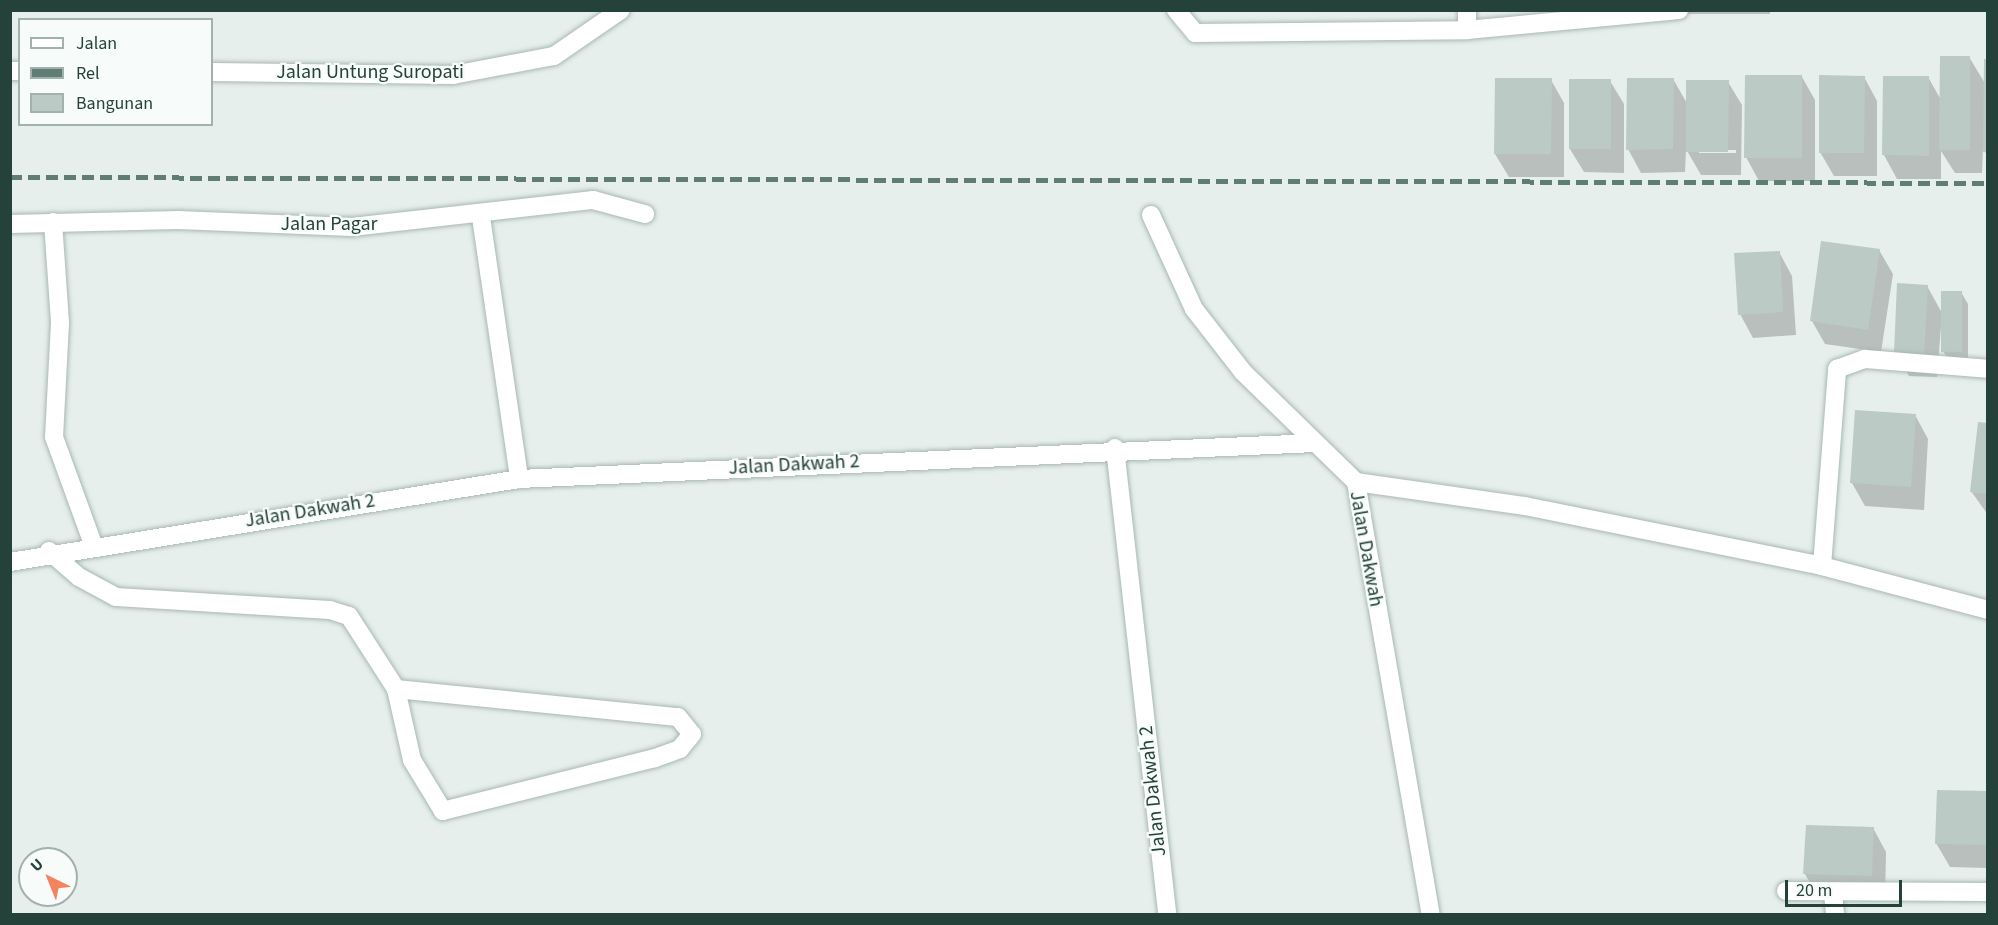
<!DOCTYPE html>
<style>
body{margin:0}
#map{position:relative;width:1998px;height:925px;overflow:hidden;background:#e6efeb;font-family:"Source Sans 3",sans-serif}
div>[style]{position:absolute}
.shadow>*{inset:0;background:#0003}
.building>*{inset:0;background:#bbcac4}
.roads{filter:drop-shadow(0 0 2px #a8b8b2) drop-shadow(0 0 2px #a8b8b2)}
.service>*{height:18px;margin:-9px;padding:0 9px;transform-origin:9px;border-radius:9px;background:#fff}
.minor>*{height:18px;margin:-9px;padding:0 9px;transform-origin:9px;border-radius:9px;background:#fff}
.secondary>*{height:18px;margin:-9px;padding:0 9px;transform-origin:9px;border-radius:9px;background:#fff}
.rail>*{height:4.5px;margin-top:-2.25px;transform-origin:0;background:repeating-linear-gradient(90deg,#5f7d75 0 12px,transparent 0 18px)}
span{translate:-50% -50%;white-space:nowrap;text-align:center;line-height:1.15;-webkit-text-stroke:4.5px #f7fbf9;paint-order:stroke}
.street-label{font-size:20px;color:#24423a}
.frame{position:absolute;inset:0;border:12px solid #24423a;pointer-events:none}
.legend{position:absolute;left:18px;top:18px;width:195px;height:108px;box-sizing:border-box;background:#f7fbf9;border:2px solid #a3b1ad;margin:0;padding:8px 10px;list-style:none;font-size:18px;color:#24423a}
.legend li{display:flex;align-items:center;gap:12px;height:30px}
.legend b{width:30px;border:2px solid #a3b1ad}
.north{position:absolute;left:18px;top:847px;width:60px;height:60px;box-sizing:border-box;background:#f7fbf9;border:2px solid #a3b1ad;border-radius:50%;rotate:317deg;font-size:16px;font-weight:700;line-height:24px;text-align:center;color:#24423a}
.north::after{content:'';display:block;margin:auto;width:21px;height:27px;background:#f4845f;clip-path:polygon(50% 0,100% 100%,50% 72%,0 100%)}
.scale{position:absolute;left:1785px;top:880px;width:117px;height:27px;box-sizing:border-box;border:3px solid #24423a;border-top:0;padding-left:8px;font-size:18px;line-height:21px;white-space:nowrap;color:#24423a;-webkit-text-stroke:4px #f7fbf9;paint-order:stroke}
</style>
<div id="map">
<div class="shadow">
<i style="clip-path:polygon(1677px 10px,1770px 10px,1770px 14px,1680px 14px)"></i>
<i style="clip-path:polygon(1969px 57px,1986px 85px,1988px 60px,1988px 157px,1983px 148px,1982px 173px,1955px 173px,1941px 151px,1941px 179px,1897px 179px,1884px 155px,1884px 78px,1928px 77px,1941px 100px)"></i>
<i style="clip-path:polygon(1802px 77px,1815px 100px,1815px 181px,1759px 181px,1746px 157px)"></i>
<i style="clip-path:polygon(1864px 77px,1877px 101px,1877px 176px,1834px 176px,1820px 152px)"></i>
<i style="clip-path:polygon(evenodd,1673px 79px,1688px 105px,1728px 82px,1742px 105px,1741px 175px,1701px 175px,1686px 149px,1685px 172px,1641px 173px,1628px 149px,1673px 79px,1699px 150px,1736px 150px,1736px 153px,1699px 153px,1699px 150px)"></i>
<i style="clip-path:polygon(1551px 80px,1564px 103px,1564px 177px,1509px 177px,1495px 154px)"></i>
<i style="clip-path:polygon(1610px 81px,1624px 104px,1624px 173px,1584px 172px,1570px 149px)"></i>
<i style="clip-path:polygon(1879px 250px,1893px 274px,1881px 352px,1825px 344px,1812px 321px)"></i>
<i style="clip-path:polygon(1779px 252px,1792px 276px,1796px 335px,1753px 338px,1740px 314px)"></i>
<i style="clip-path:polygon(1927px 286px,1942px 313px,1937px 377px,1909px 376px,1895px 352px)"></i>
<i style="clip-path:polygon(1961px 292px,1968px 304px,1968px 363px,1950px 363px,1943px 351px)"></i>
<i style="clip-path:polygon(1915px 415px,1928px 439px,1924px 510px,1865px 506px,1852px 483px)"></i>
<i style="clip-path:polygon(1988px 424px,1988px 515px,1971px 491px)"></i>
<i style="clip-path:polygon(1988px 793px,1988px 868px,1950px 867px,1936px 843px)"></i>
<i style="clip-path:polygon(1873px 828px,1886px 852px,1885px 899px,1818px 897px,1805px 874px)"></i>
</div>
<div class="building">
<i style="clip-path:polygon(1940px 56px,1970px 56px,1970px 150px,1939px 150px)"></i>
<i style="clip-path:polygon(1984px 59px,1988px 59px,1988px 152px,1983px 152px)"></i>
<i style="clip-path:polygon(1745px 75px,1802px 75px,1802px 158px,1744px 158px)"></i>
<i style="clip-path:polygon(1819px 75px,1865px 76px,1864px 153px,1819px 153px)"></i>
<i style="clip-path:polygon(1883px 76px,1929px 76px,1929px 156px,1882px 155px)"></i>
<i style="clip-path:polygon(1495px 78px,1552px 78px,1551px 154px,1494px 154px)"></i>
<i style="clip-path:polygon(1627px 78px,1674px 78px,1673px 149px,1626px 150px)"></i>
<i style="clip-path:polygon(1569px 79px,1611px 79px,1611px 149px,1569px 149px)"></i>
<i style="clip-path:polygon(1686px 80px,1729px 80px,1728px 152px,1686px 152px)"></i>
<i style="clip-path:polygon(1821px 241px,1880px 249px,1868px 330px,1810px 321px)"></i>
<i style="clip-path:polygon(1780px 251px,1783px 312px,1738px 315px,1734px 253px)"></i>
<i style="clip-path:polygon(1897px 283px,1928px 285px,1924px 354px,1894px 353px)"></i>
<i style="clip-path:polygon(1941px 291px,1962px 291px,1962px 352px,1941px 352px)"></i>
<i style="clip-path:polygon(1855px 410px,1916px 414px,1911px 487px,1850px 483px)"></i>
<i style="clip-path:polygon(1978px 422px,1988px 423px,1988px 494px,1970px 492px)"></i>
<i style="clip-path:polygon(1937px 790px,1988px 791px,1988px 845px,1935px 844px)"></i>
<i style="clip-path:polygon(1806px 825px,1874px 827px,1872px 876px,1803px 874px)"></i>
</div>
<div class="roads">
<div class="service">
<i style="left:49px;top:551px;width:40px;rotate:41deg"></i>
<i style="left:79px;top:577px;width:42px;rotate:28.4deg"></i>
<i style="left:116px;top:597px;width:214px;rotate:3.5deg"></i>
<i style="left:330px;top:610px;width:20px;rotate:18deg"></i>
<i style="left:349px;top:616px;width:87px;rotate:57.2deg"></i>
<i style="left:396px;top:689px;width:283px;rotate:5.7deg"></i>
<i style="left:678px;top:717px;width:22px;rotate:51deg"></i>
<i style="left:692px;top:734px;width:19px;rotate:129deg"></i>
<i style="left:680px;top:749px;width:27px;rotate:160deg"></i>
<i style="left:655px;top:758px;width:219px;rotate:166deg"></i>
<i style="left:443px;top:811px;width:60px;rotate:-121.3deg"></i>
<i style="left:412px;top:760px;width:73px;rotate:-102.7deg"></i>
</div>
<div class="minor">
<i style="left:1176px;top:10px;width:30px;rotate:50deg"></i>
<i style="left:1195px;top:33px;width:272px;rotate:-0.6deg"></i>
<i style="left:1467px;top:30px;width:213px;rotate:-5.4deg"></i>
<i style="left:1467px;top:30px;width:20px;rotate:-90deg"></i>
<i style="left:1151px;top:215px;width:103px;rotate:65.4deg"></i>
<i style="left:1194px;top:309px;width:80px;rotate:52.1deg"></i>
<i style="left:1243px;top:372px;width:158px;rotate:44.2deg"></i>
<i style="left:1356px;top:482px;width:438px;rotate:80.2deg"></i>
<i style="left:481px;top:217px;width:265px;rotate:81.7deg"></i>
<i style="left:53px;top:222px;width:101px;rotate:86deg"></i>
<i style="left:60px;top:323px;width:114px;rotate:93deg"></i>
<i style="left:54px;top:437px;width:114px;rotate:70deg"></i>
<i style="left:10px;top:224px;width:168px;rotate:-1.4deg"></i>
<i style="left:178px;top:220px;width:174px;rotate:2.3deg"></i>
<i style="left:352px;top:227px;width:243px;rotate:-6.4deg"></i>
<i style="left:593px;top:200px;width:54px;rotate:15.1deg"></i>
<i style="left:1115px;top:448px;width:469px;rotate:83.6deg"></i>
<i style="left:1356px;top:482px;width:171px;rotate:8.1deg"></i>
<i style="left:1525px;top:506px;width:303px;rotate:11.4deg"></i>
<i style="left:1822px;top:566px;width:172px;rotate:14.8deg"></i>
<i style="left:10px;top:562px;width:516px;rotate:-9.26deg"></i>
<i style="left:519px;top:479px;width:797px;rotate:-2.59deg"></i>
<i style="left:1822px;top:566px;width:198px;rotate:-85.6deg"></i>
<i style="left:1837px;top:369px;width:30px;rotate:-20deg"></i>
<i style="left:1865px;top:359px;width:123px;rotate:4.6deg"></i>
<i style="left:1786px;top:891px;width:202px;rotate:0.3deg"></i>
<i style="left:1833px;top:894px;width:20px;rotate:84deg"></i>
</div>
<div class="secondary">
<i style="left:10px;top:71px;width:10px"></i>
<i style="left:212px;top:72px;width:241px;rotate:0.7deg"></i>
<i style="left:453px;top:75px;width:103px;rotate:-10.7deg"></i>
<i style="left:554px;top:56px;width:81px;rotate:-34.5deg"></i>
</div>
</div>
<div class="rail">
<i style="left:10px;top:177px;width:1978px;rotate:0.17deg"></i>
</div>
<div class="street-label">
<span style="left:370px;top:72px">Jalan Untung Suropati</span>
<span style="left:329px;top:224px">Jalan Pagar</span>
<span style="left:794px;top:465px;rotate:-3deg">Jalan Dakwah 2</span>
<span style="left:310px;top:511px;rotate:-9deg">Jalan Dakwah 2</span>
<span style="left:1366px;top:549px;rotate:80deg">Jalan Dakwah</span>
<span style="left:1153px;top:791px;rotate:-96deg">Jalan Dakwah 2</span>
</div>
<div class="frame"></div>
<ul class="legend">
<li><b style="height:8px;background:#fff"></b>Jalan</li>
<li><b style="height:8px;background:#5f7d75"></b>Rel</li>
<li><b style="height:16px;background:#bbcac4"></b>Bangunan</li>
</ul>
<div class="north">U</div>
<div class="scale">20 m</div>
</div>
